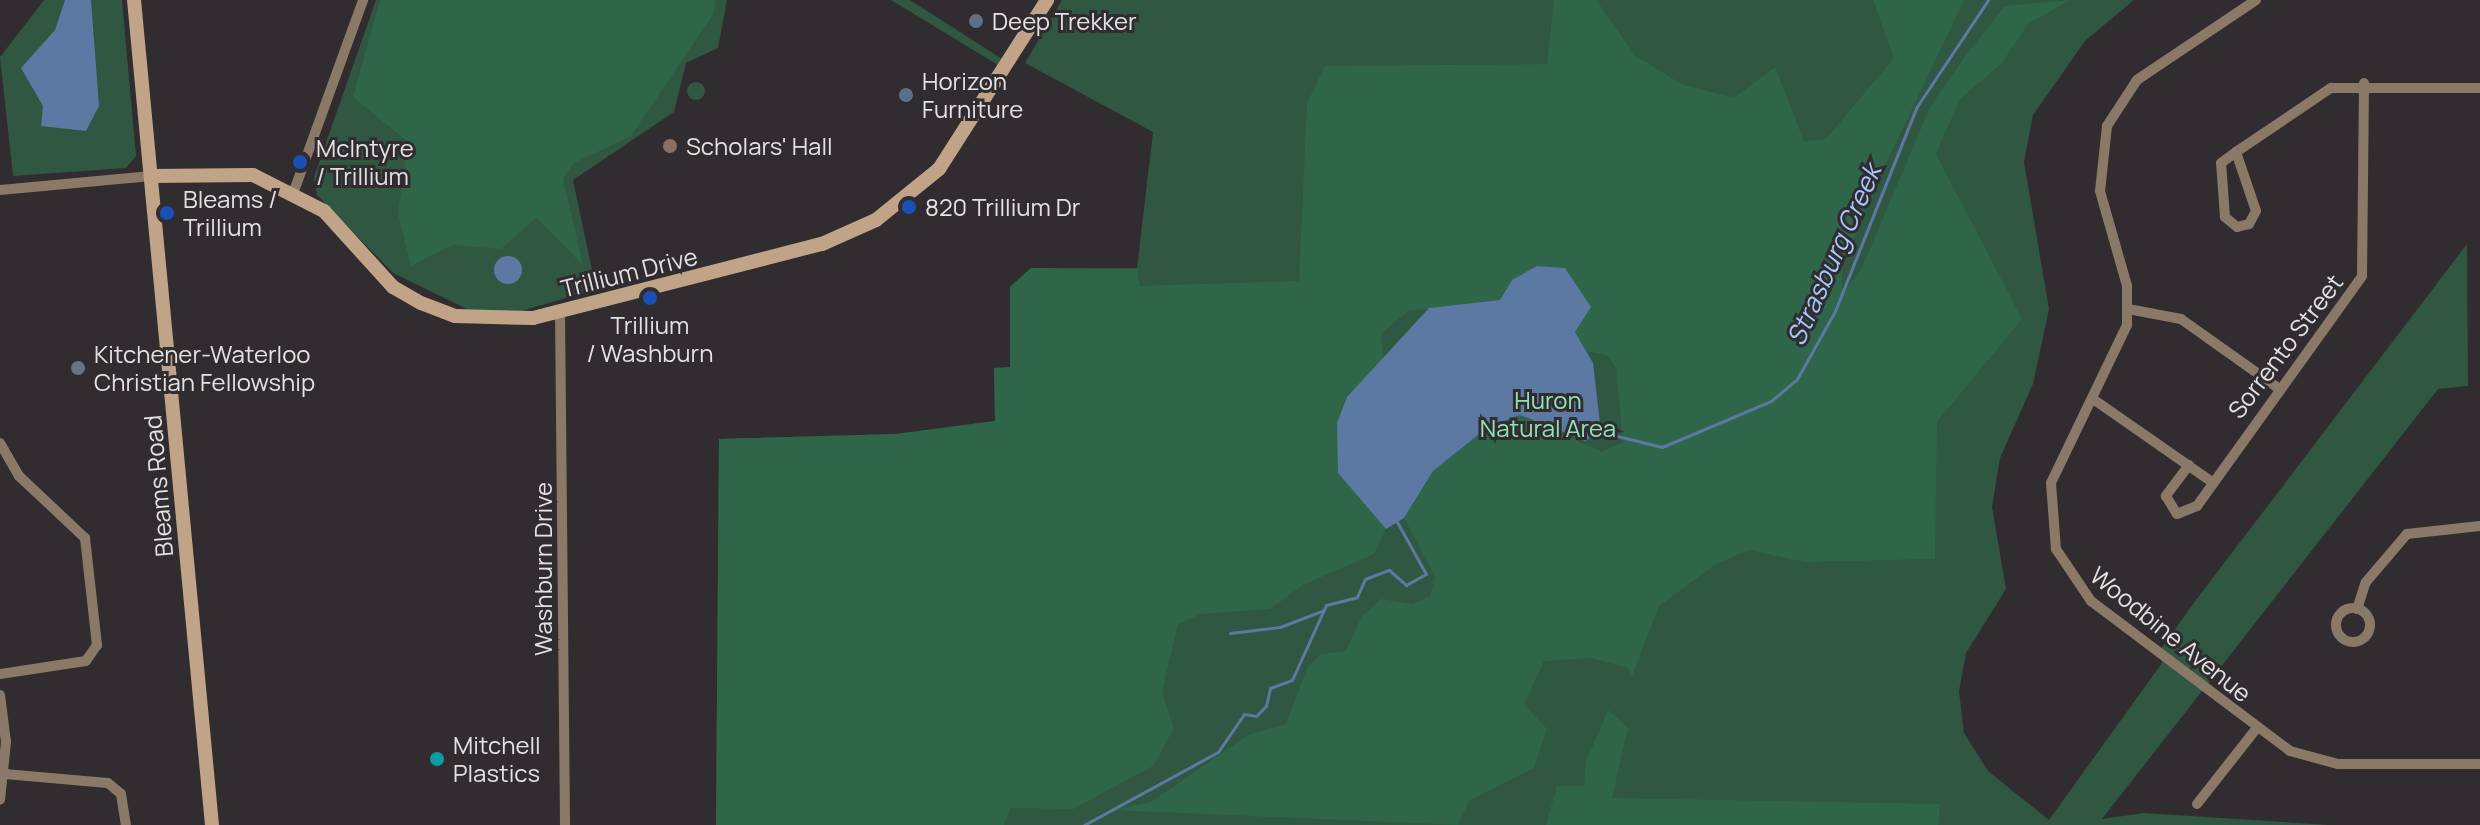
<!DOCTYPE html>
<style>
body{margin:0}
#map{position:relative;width:2480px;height:825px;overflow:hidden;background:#302c2f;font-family:Manrope,sans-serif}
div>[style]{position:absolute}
.green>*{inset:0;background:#305741}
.round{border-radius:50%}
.forest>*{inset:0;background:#2f6549}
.water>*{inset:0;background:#5c79a4}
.stream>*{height:3px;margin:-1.5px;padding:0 1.5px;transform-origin:1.5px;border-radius:1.5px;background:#5c79a4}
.street>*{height:10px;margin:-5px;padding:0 5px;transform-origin:5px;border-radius:5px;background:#8b7968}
.street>.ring{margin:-5px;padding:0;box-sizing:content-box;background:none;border:10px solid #8b7968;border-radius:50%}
.secondary>*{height:14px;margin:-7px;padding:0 7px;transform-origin:7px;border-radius:7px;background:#c1a488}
.dots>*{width:22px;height:22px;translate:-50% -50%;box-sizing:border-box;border:4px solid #302c2f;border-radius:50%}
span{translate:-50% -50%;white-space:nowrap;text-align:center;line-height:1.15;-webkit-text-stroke:6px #302c2f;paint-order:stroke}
.poi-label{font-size:24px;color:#e3e1e3}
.left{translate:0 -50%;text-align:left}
.street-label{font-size:24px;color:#e3e1e3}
.park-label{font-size:24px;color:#8fe2b4}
.water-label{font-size:26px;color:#a4c8fc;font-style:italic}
</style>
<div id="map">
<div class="green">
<i style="clip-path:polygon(44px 0,122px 0,136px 156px,126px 168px,13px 176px,0 57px)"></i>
<i style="clip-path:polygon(376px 0,727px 0,718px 48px,686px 63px,674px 112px,573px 180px,596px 289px,515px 313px,467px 309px,393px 273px,317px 195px,314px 177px)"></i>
<i style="clip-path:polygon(891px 0,910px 0,1002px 59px,998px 65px)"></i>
<i style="clip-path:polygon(1062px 0,2134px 0,2085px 41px,2033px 115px,2024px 162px,2049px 309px,2033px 384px,2000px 458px,1992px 507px,2006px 589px,1966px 653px,1959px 691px,1964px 733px,1988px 771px,2049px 820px,2162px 663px,2160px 650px,2196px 600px,2467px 244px,2468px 386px,2438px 389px,2102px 819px,2144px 813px,2329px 825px,716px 825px,719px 439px,896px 434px,995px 421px,994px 368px,1010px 367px,1010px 287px,1031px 268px,1137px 268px,1153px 132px,1025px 63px)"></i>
<i class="round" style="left:687px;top:82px;width:18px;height:18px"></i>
</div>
<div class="forest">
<i style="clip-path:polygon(380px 0,715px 0,714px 13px,631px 136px,574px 163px,563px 179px,583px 265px,536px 218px,501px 249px,453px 245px,411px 266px,398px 213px,408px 142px,353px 97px)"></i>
<i style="clip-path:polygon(1554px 0,1596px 0,1635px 55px,1681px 84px,1734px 98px,1775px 67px,1804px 141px,1826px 139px,1894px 58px,1873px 0,1964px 0,1865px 208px,1842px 268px,1842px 294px,1861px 270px,1930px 107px,1966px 55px,2005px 6px,2071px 0,2029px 23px,2001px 64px,1960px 99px,1936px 154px,2022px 319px,1937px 422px,1935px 559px,1805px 562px,1749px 550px,1716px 564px,1659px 606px,1631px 679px,1628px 668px,1591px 658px,1544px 661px,1524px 705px,1547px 729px,1534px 768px,1469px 801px,1458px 825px,1114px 810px,1151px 802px,1248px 735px,1286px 724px,1307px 668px,1321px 654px,1346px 651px,1362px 616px,1381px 599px,1412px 604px,1430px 596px,1435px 577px,1404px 518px,1433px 471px,1488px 427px,1520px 415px,1602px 452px,1623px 442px,1616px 368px,1607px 355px,1586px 351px,1575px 332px,1512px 280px,1500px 300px,1408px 311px,1381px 334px,1384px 364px,1347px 397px,1338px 473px,1386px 529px,1374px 554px,1303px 585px,1270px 609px,1201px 614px,1178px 624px,1162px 692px,1174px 728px,1153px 766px,1073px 809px,1011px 808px,1004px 825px,716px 825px,719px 439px,896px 434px,995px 421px,994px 368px,1010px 367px,1010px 287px,1031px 268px,1137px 269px,1140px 286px,1299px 281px,1307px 103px,1325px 66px,1547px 64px)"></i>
<i style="clip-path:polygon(1608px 710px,1628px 728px,1612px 798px,1940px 804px,1938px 825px,1546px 825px,1557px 786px,1584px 786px,1586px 761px)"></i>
</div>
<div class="water">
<i style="clip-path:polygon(65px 0,91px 0,99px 106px,86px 131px,41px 126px,43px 106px,21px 68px,55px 30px)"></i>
<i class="round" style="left:494px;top:256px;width:28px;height:28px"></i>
<i style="clip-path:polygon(1537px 266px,1565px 268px,1591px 307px,1575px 332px,1593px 363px,1601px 432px,1585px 441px,1520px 415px,1488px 427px,1433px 471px,1404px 518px,1386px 529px,1338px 473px,1337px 423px,1347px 397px,1429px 308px,1500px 300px,1512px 280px)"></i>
</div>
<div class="stream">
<i style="left:1601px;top:432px;width:63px;rotate:13.8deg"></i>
<i style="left:1662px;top:447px;width:118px;rotate:-22.9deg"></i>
<i style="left:1771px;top:401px;width:34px;rotate:-40deg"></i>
<i style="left:1797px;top:379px;width:78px;rotate:-60.8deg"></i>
<i style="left:1835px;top:311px;width:219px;rotate:-68.2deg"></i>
<i style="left:1916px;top:108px;width:130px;rotate:-56.3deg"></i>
<i style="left:1230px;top:633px;width:50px;rotate:-6.8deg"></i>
<i style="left:1280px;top:627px;width:47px;rotate:-21.1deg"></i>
<i style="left:1084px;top:825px;width:153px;rotate:-28.6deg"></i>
<i style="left:1218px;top:752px;width:46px;rotate:-55.6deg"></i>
<i style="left:1244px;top:714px;width:12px;rotate:9deg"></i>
<i style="left:1256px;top:716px;width:14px;rotate:-45deg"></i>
<i style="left:1266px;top:706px;width:18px;rotate:-77deg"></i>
<i style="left:1270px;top:688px;width:23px;rotate:-20deg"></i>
<i style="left:1292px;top:680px;width:82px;rotate:-65.6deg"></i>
<i style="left:1326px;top:605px;width:32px;rotate:-14deg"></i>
<i style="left:1357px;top:597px;width:20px;rotate:-66deg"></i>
<i style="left:1365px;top:579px;width:26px;rotate:-21deg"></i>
<i style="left:1389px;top:570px;width:23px;rotate:41deg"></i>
<i style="left:1406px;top:585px;width:23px;rotate:-29deg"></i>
<i style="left:1426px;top:574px;width:60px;rotate:-119.1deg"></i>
</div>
<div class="street">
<i style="left:2256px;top:0;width:143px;rotate:146.1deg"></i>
<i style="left:2137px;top:80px;width:55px;rotate:123.1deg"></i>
<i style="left:2107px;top:126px;width:65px;rotate:96.1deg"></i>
<i style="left:2100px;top:191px;width:99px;rotate:74.1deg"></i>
<i style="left:2127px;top:286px;width:39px;rotate:90deg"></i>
<i style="left:2127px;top:325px;width:175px;rotate:115.7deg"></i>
<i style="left:2051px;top:483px;width:66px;rotate:85.7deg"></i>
<i style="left:2056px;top:549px;width:63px;rotate:56.1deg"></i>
<i style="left:2091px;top:601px;width:249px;rotate:37deg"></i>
<i style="left:2290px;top:751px;width:50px;rotate:15.2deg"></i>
<i style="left:2338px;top:764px;width:142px"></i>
<i style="left:2236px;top:152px;width:62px;rotate:71.3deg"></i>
<i style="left:2256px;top:211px;width:15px;rotate:118deg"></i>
<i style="left:2249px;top:224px;width:12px;rotate:166deg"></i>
<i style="left:2237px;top:227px;width:16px;rotate:-140deg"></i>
<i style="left:2225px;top:217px;width:54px;rotate:-94.2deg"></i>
<i style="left:2221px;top:163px;width:19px;rotate:-36deg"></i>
<i style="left:2236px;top:152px;width:115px;rotate:-34deg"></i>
<i style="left:2331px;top:88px;width:149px"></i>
<i style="left:0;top:190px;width:152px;rotate:-5.3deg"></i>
<i style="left:294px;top:191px;width:203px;rotate:-70.1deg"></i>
<i style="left:2128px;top:309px;width:54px;rotate:10.7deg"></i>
<i style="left:2181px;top:319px;width:119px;rotate:35.4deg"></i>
<i style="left:560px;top:312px;width:513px;rotate:89.44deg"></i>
<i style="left:2093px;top:399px;width:141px;rotate:34.9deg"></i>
<i style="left:0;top:443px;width:38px;rotate:60deg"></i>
<i style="left:19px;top:476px;width:91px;rotate:43.2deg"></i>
<i style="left:85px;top:538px;width:108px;rotate:83.6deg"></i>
<i style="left:97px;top:645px;width:19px;rotate:125deg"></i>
<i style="left:86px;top:661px;width:87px;rotate:171.4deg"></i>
<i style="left:2189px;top:465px;width:39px;rotate:127deg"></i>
<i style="left:2166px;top:496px;width:21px;rotate:59deg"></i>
<i style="left:2177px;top:514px;width:22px;rotate:-22deg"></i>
<i style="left:2197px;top:506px;width:283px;rotate:-54.3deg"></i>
<i style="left:2362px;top:276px;width:193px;rotate:-89.4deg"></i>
<i class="ring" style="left:2336px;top:608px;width:24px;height:24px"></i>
<i style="left:2357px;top:609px;width:28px;rotate:-72deg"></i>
<i style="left:2366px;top:582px;width:63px;rotate:-49.5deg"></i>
<i style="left:2407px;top:534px;width:73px;rotate:-6.3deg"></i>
<i style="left:0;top:695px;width:47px;rotate:82.7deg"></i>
<i style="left:6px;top:742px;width:58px;rotate:95.9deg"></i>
<i style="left:5px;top:774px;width:103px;rotate:5deg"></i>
<i style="left:108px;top:783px;width:17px;rotate:40deg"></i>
<i style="left:121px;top:794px;width:31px;rotate:81deg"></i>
<i style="left:2197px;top:804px;width:95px;rotate:-51.8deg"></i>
</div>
<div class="secondary">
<i style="left:134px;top:0;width:829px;rotate:84.6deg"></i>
<i style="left:151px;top:176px;width:102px;rotate:-0.6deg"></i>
<i style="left:253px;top:175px;width:80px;rotate:26.9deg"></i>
<i style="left:324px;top:211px;width:103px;rotate:47.8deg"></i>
<i style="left:393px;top:287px;width:32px;rotate:30deg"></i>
<i style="left:421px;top:303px;width:36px;rotate:21deg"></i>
<i style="left:455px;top:316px;width:78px;rotate:1.5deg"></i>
<i style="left:533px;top:318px;width:298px;rotate:-14.4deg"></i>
<i style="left:822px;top:244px;width:59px;rotate:-24deg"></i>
<i style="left:876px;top:220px;width:81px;rotate:-39deg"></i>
<i style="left:939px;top:169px;width:201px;rotate:-57.4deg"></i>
</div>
<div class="dots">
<i style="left:976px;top:21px;background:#5c6f8a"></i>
<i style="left:906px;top:95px;background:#5c6f8a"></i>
<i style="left:670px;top:146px;background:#8d6e63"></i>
<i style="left:300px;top:162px;background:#1a4fb4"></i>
<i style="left:909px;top:207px;background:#1a4fb4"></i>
<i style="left:167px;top:213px;background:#1a4fb4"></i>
<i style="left:650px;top:298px;background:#1a4fb4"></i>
<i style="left:78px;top:368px;background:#6b7280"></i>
<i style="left:437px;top:759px;background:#0f9aa8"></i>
</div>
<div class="poi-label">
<span class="left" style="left:992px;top:21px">Deep Trekker</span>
<span class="left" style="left:922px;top:95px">Horizon<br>Furniture</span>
<span class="left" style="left:686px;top:146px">Scholars' Hall</span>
<span class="left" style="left:316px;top:162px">McIntyre<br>/ Trillium</span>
<span class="left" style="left:183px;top:213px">Bleams /<br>Trillium</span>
<span class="left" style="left:925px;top:207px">820 Trillium Dr</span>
<span style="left:650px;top:339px">Trillium<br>/ Washburn</span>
<span class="left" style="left:94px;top:368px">Kitchener-Waterloo<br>Christian Fellowship</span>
<span class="left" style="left:453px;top:759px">Mitchell<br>Plastics</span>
</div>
<div class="street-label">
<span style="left:629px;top:272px;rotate:-14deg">Trillium Drive</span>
<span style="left:2285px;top:346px;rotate:-53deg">Sorrento Street</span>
<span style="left:158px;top:486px;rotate:-95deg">Bleams Road</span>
<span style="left:543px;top:569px;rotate:-90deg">Washburn Drive</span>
<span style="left:2171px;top:634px;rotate:39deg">Woodbine Avenue</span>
</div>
<div class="park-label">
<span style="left:1548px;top:414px">Huron<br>Natural Area</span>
</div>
<div class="water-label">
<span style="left:1834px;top:255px;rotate:-66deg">Strasburg Creek</span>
</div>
</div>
